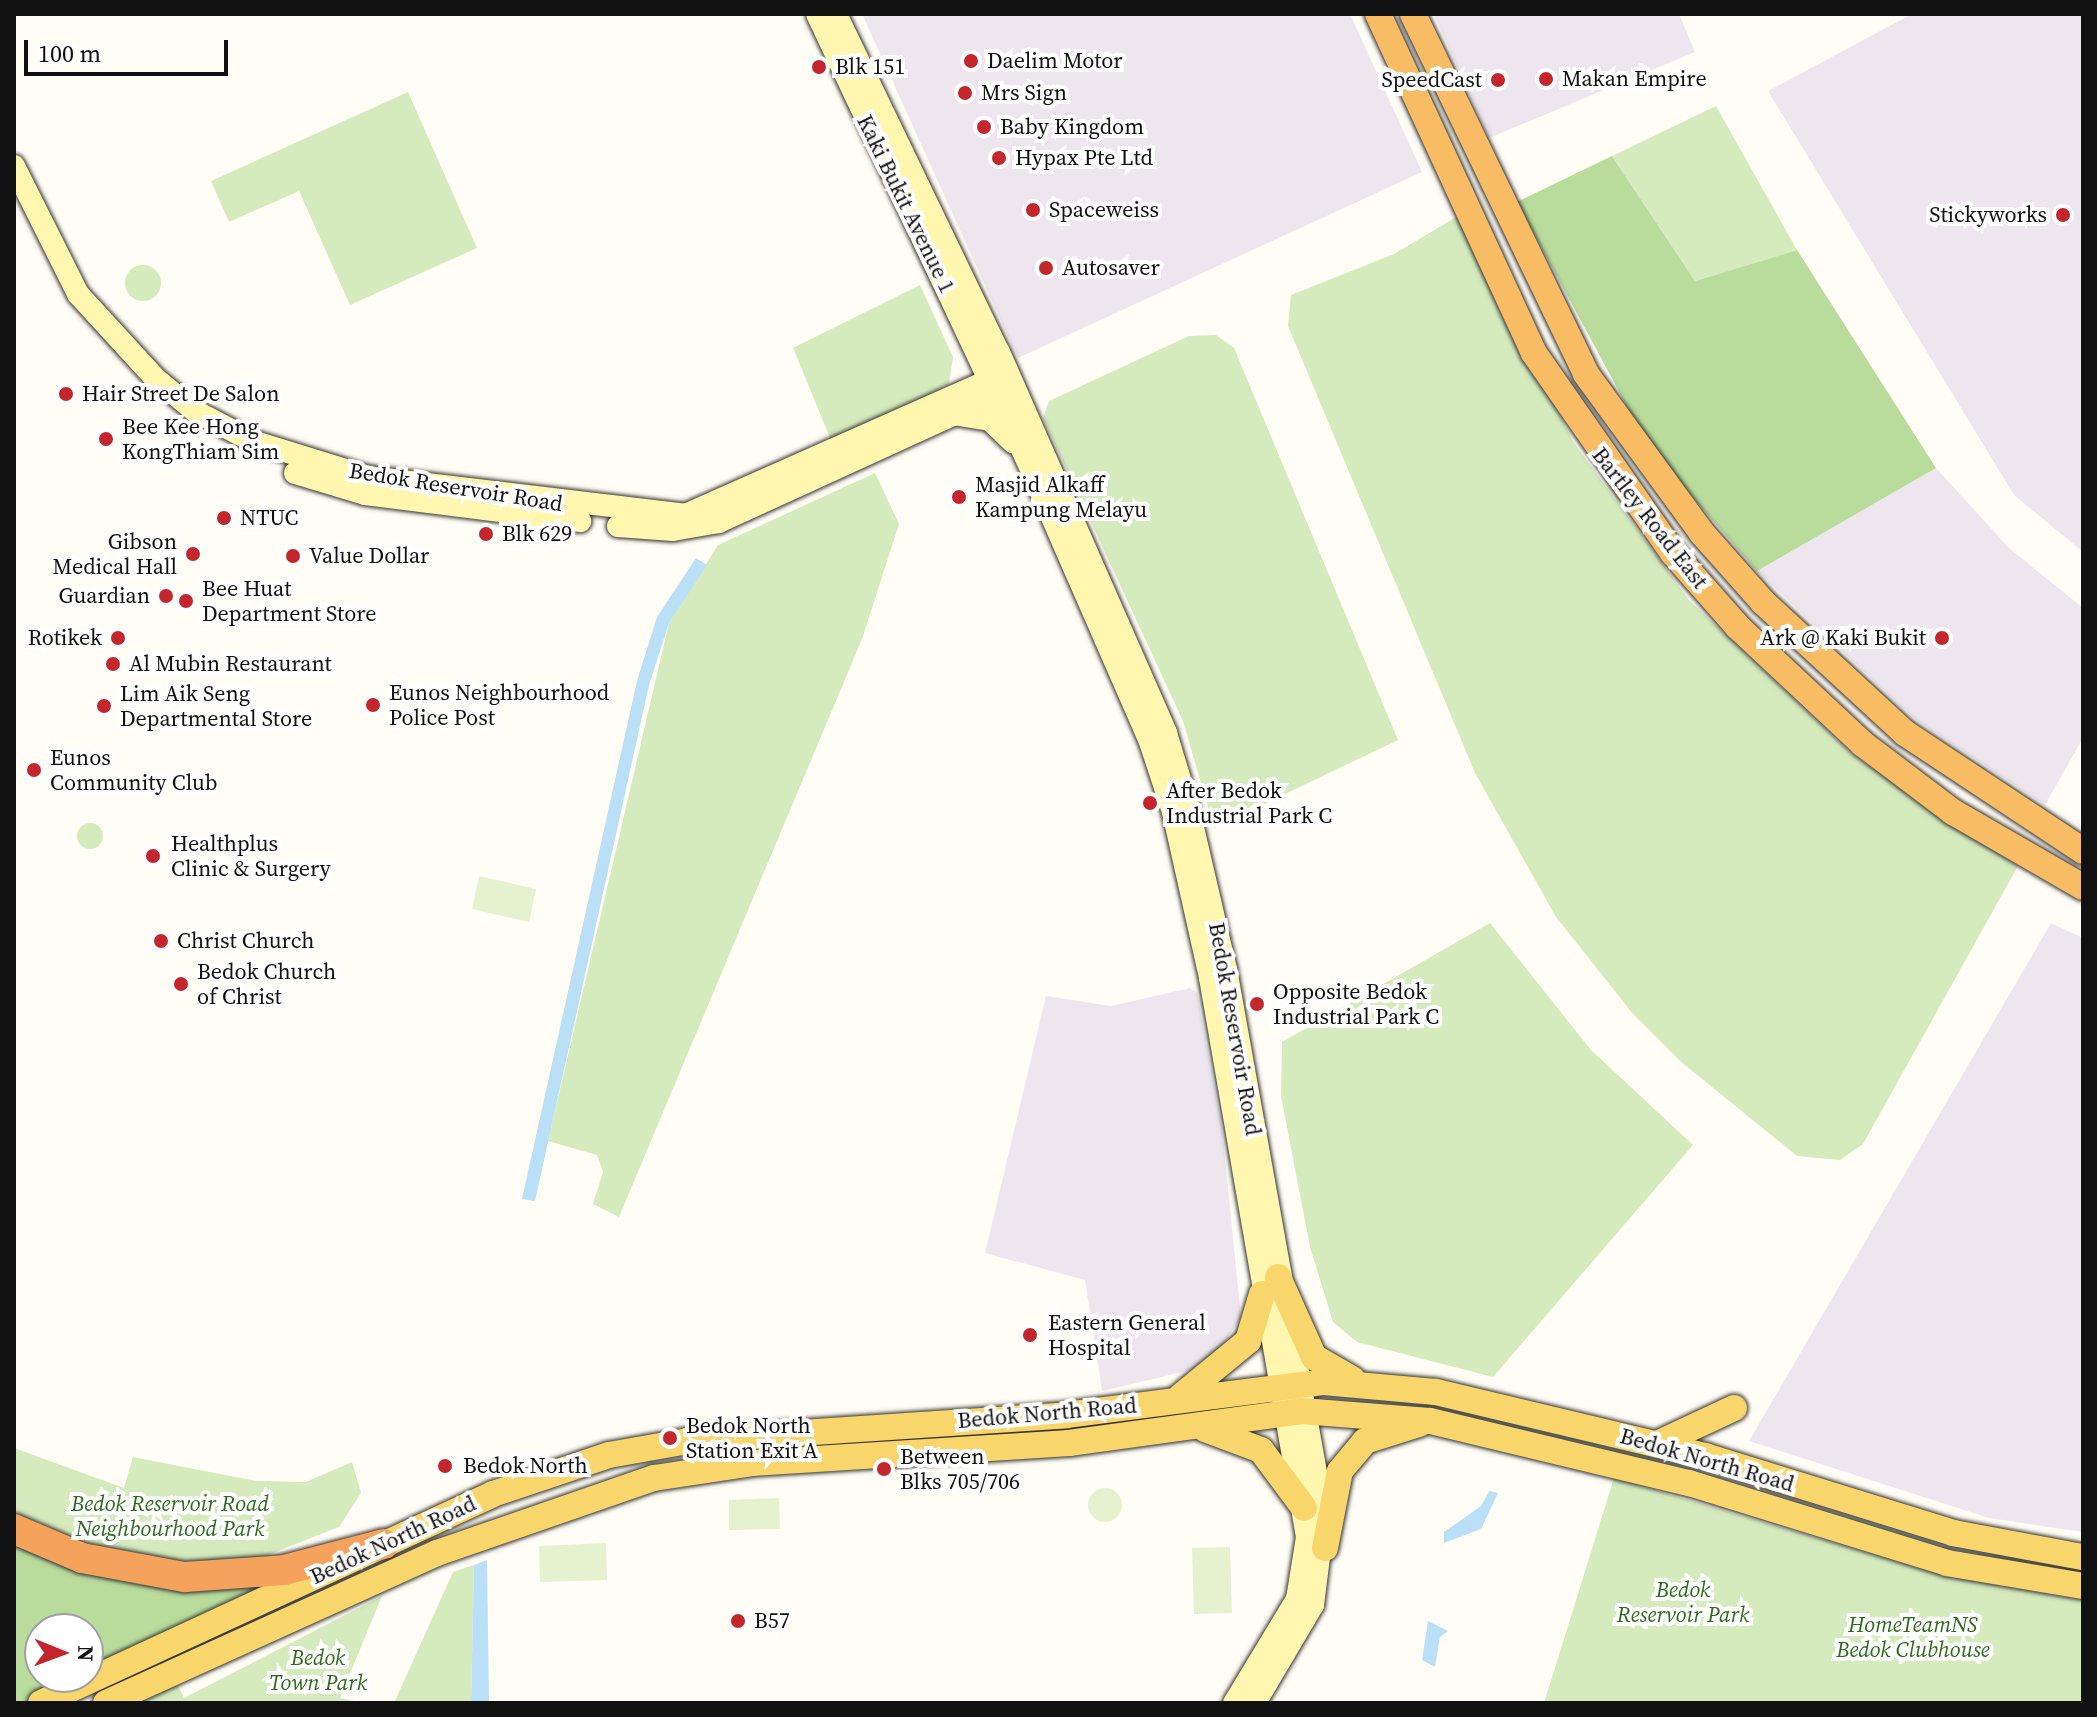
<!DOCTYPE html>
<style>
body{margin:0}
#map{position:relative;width:2097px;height:1717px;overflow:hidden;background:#fffdf5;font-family:"Source Serif 4",serif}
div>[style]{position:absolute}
.industrial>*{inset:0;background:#eee6ef}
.green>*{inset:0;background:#d5ebbd}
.round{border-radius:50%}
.forest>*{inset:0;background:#b9dc9c}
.pitch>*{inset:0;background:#e6f2cf}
.water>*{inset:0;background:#b9e0f7}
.roads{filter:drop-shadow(0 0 2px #333) drop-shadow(0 0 2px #333)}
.secondary>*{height:22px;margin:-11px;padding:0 11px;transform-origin:11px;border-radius:11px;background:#fff6b0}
.primary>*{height:26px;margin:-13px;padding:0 13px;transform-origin:13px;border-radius:13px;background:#f9d66b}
.trunk>*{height:26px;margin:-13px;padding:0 13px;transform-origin:13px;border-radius:13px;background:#f7bc64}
.motorway>*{height:30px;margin:-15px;padding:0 15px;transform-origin:15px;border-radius:15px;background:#f5a25d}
.dots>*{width:22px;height:22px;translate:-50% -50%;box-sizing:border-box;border:4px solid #fff;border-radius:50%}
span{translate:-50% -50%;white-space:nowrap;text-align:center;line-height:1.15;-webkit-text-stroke:8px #fff;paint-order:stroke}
.poi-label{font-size:22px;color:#111}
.left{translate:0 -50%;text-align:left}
.right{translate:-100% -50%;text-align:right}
.street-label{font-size:22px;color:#111}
.park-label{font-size:22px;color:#2f6b1f;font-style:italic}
.frame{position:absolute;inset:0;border:16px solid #111;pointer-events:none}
.north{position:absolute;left:24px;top:1613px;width:80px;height:80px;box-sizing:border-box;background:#fff;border:2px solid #a0a0a0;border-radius:50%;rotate:91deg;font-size:22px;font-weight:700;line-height:32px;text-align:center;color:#111}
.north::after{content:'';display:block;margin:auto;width:28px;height:36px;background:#c4262e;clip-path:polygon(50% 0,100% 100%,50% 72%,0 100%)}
.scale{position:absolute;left:24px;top:40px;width:204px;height:36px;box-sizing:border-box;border:4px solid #111;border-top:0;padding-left:10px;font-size:24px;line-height:28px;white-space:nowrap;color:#111;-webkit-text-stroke:6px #fff;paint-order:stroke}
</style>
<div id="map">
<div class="industrial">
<i style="clip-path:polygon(862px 14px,1350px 14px,1422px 172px,1018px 358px)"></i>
<i style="clip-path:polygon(1434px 14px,1679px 14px,1695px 52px,1489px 138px)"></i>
<i style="clip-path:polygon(1912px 14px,2083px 14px,2083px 552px,2014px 495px,1768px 91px)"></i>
<i style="clip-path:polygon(1936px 468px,2009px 548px,2083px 608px,2083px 738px,2045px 805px,1916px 720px,1757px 571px)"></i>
<i style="clip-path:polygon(2051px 923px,2083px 938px,2083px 1532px,1989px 1518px,1749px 1441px)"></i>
<i style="clip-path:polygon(1190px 988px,1197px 993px,1222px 1128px,1241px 1318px,1208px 1366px,1102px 1391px,1085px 1280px,985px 1253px,1046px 996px,1111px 1006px)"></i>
</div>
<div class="green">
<i style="clip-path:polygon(408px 92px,477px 248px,350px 305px,299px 191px,229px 222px,211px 181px)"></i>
<i style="clip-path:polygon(1716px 106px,1797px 250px,1695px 281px,1612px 156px)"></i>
<i style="clip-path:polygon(1458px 216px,1574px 443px,1689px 600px,1853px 755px,2018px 866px,1863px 1144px,1840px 1160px,1797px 1156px,1680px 1061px,1633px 1014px,1556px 917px,1475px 773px,1288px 326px,1291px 295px,1394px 254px)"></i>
<i class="round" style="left:125px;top:265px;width:36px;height:36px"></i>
<i style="clip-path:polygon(920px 285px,953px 357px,949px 384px,833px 445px,793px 348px)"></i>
<i style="clip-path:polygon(1216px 335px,1234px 348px,1398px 740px,1214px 828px,1183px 721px,1043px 418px,1049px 401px,1189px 336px)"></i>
<i style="clip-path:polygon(875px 473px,899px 524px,862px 639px,619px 1217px,593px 1204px,603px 1172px,597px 1155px,548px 1141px,669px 623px,718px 545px)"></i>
<i class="round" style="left:77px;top:823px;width:26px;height:26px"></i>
<i style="clip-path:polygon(1490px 923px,1591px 1050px,1693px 1145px,1493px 1377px,1357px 1342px,1333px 1322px,1310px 1247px,1281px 1096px,1282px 1042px)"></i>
<i style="clip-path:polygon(14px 1448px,124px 1488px,133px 1457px,256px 1481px,306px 1482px,352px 1462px,361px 1493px,339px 1527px,265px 1556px,193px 1571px,99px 1557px,14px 1518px)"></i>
<i style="clip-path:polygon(1614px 1478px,1945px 1576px,2083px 1600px,2083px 1703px,1544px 1703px)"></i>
<i style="clip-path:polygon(474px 1565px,471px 1703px,394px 1703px,453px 1572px)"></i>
<i style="clip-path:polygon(382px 1596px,340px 1698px,363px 1703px,112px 1703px,173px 1675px,184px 1698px)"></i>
</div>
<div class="forest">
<i style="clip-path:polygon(1612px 156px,1695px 281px,1797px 250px,1936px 468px,1757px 571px,1649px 447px,1517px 202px)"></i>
<i style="clip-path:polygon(evenodd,14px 1529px,292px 1586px,41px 1703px,14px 1703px,14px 1529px,40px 1629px,88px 1629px,88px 1677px,40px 1677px,40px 1629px)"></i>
</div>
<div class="pitch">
<i style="clip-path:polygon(479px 876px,536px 889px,529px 922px,472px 909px)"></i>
<i class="round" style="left:1088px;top:1488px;width:34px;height:34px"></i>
<i style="clip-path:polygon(779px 1498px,780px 1529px,729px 1530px,729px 1500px)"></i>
<i style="clip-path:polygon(606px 1543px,607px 1580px,540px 1582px,539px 1546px)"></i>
<i style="clip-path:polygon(1230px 1547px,1232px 1613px,1194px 1614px,1192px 1548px)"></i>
</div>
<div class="water">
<i style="clip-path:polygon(696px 558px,707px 565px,669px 623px,649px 685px,535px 1201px,522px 1199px,637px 681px,657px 617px)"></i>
<i style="clip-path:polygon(1489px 1491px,1498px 1493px,1481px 1529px,1444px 1543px,1444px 1532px,1481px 1506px)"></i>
<i style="clip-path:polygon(487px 1560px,489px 1703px,471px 1703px,474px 1565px)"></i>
<i style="clip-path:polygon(1428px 1621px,1448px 1631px,1440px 1637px,1435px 1667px,1422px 1660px)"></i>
</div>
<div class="roads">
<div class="secondary">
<i style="left:817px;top:14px;width:491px;rotate:64.8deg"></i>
<i style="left:1026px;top:458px;width:310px;rotate:66.4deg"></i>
<i style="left:1150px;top:742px;width:74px;rotate:71.8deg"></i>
<i style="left:1173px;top:812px;width:170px;rotate:77.4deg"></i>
<i style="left:1210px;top:978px;width:567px;rotate:80.16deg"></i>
<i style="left:1307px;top:1537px;width:63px;rotate:99.2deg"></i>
<i style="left:1297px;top:1599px;width:122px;rotate:121.2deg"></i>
<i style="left:836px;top:14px;width:375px;rotate:64.3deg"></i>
<i style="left:999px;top:352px;width:416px;rotate:66.3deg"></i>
<i style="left:1166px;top:733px;width:76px;rotate:73.2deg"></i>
<i style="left:1188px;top:806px;width:167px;rotate:76.9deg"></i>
<i style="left:1226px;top:969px;width:557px;rotate:79.86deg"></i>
<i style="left:1324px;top:1517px;width:89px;rotate:97.1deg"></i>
<i style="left:1313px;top:1605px;width:114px;rotate:120.6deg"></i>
<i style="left:14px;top:166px;width:143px;rotate:63.4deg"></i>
<i style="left:78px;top:294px;width:115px;rotate:47.5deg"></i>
<i style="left:156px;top:379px;width:50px;rotate:39.4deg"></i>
<i style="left:195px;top:411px;width:64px;rotate:27.8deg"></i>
<i style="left:252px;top:441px;width:121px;rotate:17.2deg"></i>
<i style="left:368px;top:477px;width:319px;rotate:6.8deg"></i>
<i style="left:685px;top:515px;width:348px;rotate:-23.9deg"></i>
<i style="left:953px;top:414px;width:37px;rotate:9deg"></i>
<i style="left:990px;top:420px;width:32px;rotate:44deg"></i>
<i style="left:295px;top:473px;width:73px;rotate:16.7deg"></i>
<i style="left:365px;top:494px;width:217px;rotate:7.2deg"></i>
<i style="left:618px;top:526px;width:55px;rotate:4.2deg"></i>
<i style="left:673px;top:530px;width:47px;rotate:-9.9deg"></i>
<i style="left:719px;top:522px;width:320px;rotate:-24.6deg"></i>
</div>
<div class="primary">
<i style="left:1278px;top:1277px;width:88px;rotate:65.8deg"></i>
<i style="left:1314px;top:1357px;width:44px;rotate:30.1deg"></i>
<i style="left:1181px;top:1396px;width:87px;rotate:-39.4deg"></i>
<i style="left:1248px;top:1341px;width:49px;rotate:-73.4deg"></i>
<i style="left:1205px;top:1429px;width:60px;rotate:20.6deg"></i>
<i style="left:1261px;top:1450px;width:72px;rotate:53.4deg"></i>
<i style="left:1657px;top:1444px;width:85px;rotate:-25.1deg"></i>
<i style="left:1325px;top:1548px;width:78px;rotate:-79deg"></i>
<i style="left:1340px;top:1471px;width:39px;rotate:-50deg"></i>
<i style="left:1365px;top:1441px;width:57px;rotate:-17.5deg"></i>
<i style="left:41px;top:1703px;width:498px;rotate:-24.8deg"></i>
<i style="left:493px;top:1494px;width:122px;rotate:-18.6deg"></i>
<i style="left:609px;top:1455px;width:86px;rotate:-10deg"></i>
<i style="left:694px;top:1440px;width:373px;rotate:-3.8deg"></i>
<i style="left:1066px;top:1415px;width:259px;rotate:-7.3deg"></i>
<i style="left:1323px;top:1382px;width:113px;rotate:5.1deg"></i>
<i style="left:1436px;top:1392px;width:277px;rotate:13.4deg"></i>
<i style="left:1705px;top:1456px;width:260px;rotate:17.2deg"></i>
<i style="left:1953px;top:1533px;width:132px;rotate:10.5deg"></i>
<i style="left:106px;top:1703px;width:363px;rotate:-24.4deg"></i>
<i style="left:437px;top:1553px;width:230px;rotate:-19.1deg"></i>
<i style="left:654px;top:1478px;width:99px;rotate:-8.7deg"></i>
<i style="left:752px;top:1463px;width:318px;rotate:-3.6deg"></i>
<i style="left:1069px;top:1443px;width:235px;rotate:-7.8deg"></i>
<i style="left:1302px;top:1411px;width:128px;rotate:4.5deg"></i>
<i style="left:1430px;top:1421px;width:266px;rotate:13.5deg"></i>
<i style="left:1689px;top:1483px;width:270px;rotate:17.2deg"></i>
<i style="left:1947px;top:1563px;width:138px;rotate:9.6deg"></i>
</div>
<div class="trunk">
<i style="left:1378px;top:14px;width:373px;rotate:65.3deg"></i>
<i style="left:1534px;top:353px;width:244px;rotate:55.2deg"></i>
<i style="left:1673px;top:553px;width:98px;rotate:48.7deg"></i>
<i style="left:1738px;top:627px;width:171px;rotate:43.1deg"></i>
<i style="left:1863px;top:744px;width:113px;rotate:37.1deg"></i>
<i style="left:1953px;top:812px;width:150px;rotate:30deg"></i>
<i style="left:1413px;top:14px;width:399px;rotate:64.3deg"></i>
<i style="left:1586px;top:374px;width:197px;rotate:53.9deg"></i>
<i style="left:1702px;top:533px;width:92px;rotate:48.5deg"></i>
<i style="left:1763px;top:602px;width:193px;rotate:42.7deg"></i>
<i style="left:1905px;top:733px;width:214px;rotate:33.5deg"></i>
</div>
<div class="motorway">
<i style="left:14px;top:1529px;width:74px;rotate:23.1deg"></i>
<i style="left:82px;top:1558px;width:105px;rotate:10.5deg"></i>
<i style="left:185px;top:1577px;width:99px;rotate:-4deg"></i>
<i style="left:284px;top:1570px;width:103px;rotate:-14.6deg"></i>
</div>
</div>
<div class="dots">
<i style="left:971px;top:61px;background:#c4262e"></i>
<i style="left:819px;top:67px;background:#c4262e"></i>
<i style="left:1546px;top:79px;background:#c4262e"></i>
<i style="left:1498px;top:80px;background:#c4262e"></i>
<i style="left:965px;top:93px;background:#c4262e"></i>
<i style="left:984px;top:127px;background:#c4262e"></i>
<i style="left:999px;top:158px;background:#c4262e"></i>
<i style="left:1033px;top:210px;background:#c4262e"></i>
<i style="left:2063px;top:215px;background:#c4262e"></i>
<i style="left:1046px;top:268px;background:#c4262e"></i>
<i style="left:66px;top:394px;background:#c4262e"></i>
<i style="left:106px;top:439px;background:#c4262e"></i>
<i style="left:959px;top:497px;background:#c4262e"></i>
<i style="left:224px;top:518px;background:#c4262e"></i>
<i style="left:486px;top:534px;background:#c4262e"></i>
<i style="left:193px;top:554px;background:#c4262e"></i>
<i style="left:293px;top:556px;background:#c4262e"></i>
<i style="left:166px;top:596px;background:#c4262e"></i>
<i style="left:186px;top:601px;background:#c4262e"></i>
<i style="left:118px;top:638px;background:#c4262e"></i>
<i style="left:1942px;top:638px;background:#c4262e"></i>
<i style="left:113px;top:664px;background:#c4262e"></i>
<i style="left:373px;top:705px;background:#c4262e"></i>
<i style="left:104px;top:706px;background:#c4262e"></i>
<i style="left:34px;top:770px;background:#c4262e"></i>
<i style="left:1150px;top:803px;background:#c4262e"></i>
<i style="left:153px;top:856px;background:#c4262e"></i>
<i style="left:161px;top:941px;background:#c4262e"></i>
<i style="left:181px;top:984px;background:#c4262e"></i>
<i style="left:1257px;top:1004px;background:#c4262e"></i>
<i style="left:1030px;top:1335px;background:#c4262e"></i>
<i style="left:670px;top:1438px;background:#c4262e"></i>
<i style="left:445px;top:1466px;background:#c4262e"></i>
<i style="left:884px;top:1469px;background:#c4262e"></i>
<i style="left:738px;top:1621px;background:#c4262e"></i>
</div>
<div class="poi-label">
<span class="left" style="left:987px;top:61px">Daelim Motor</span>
<span class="left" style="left:835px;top:67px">Blk 151</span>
<span class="left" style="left:1562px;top:79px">Makan Empire</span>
<span class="right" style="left:1482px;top:80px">SpeedCast</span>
<span class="left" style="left:981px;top:93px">Mrs Sign</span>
<span class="left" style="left:1000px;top:127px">Baby Kingdom</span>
<span class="left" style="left:1015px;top:158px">Hypax Pte Ltd</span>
<span class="left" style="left:1049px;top:210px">Spaceweiss</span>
<span class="right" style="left:2047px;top:215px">Stickyworks</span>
<span class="left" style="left:1062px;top:268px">Autosaver</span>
<span class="left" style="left:82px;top:394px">Hair Street De Salon</span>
<span class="left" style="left:122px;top:439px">Bee Kee Hong<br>KongThiam Sim</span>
<span class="left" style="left:975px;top:497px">Masjid Alkaff<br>Kampung Melayu</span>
<span class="left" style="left:240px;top:518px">NTUC</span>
<span class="left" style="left:502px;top:534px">Blk 629</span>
<span class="right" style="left:177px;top:554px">Gibson<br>Medical Hall</span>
<span class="left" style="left:309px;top:556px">Value Dollar</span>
<span class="left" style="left:202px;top:601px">Bee Huat<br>Department Store</span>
<span class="right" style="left:150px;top:596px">Guardian</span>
<span class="right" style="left:102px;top:638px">Rotikek</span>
<span class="right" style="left:1926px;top:638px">Ark @ Kaki Bukit</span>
<span class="left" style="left:129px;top:664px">Al Mubin Restaurant</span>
<span class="left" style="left:389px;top:705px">Eunos Neighbourhood<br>Police Post</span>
<span class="left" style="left:120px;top:706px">Lim Aik Seng<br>Departmental Store</span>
<span class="left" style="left:50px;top:770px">Eunos<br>Community Club</span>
<span class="left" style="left:1166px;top:803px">After Bedok<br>Industrial Park C</span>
<span class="left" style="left:171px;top:856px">Healthplus<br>Clinic &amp; Surgery</span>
<span class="left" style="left:177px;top:941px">Christ Church</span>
<span class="left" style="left:197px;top:984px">Bedok Church<br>of Christ</span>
<span class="left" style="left:1273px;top:1004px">Opposite Bedok<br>Industrial Park C</span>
<span class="left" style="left:1048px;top:1335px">Eastern General<br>Hospital</span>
<span class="left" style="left:686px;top:1438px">Bedok North<br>Station Exit A</span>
<span class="left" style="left:900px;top:1469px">Between<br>Blks 705/706</span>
<span class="left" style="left:463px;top:1466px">Bedok North</span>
<span class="left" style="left:754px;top:1621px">B57</span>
</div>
<div class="street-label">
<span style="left:906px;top:204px;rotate:64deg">Kaki Bukit Avenue 1</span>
<span style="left:456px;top:487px;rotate:9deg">Bedok Reservoir Road</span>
<span style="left:1650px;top:518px;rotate:52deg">Bartley Road East</span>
<span style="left:1235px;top:1029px;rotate:80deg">Bedok Reservoir Road</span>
<span style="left:1047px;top:1413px;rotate:-5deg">Bedok North Road</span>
<span style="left:1707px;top:1460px;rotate:16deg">Bedok North Road</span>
<span style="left:393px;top:1540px;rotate:-25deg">Bedok North Road</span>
</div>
<div class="park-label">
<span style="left:170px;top:1516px">Bedok Reservoir Road<br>Neighbourhood Park</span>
<span style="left:1683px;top:1602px">Bedok<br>Reservoir Park</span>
<span style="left:1913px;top:1637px">HomeTeamNS<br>Bedok Clubhouse</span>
<span style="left:318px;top:1670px">Bedok<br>Town Park</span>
</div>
<div class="frame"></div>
<div class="north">N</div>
<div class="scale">100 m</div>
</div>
